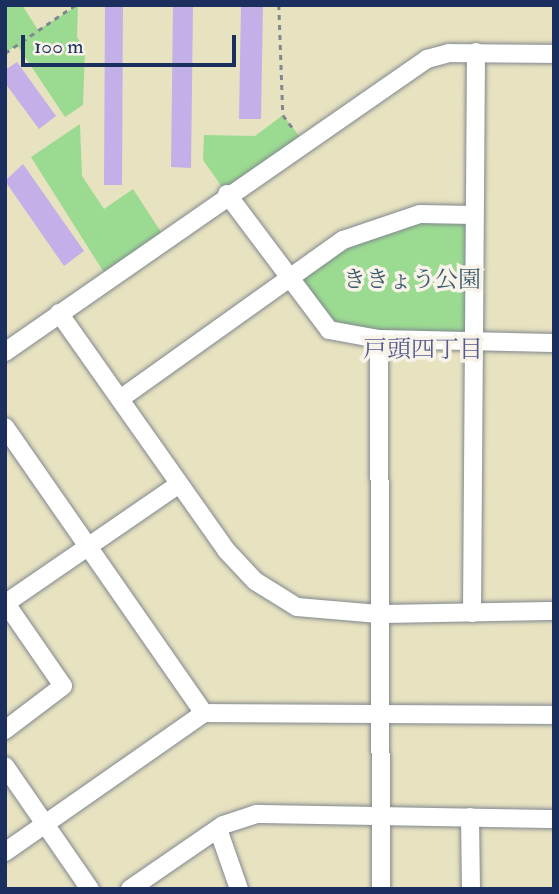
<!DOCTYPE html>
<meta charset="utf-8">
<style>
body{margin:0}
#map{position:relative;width:559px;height:894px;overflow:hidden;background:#e7e2c0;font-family:"IM FELL Double Pica","Noto Serif JP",serif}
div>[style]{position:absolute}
.green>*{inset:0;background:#9bdb91}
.building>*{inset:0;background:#c3b0e8}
.path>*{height:2.5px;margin-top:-1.25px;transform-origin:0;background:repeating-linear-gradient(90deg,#81888f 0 5px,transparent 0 10px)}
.roads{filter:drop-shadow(0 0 2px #81888f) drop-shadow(0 0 2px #81888f)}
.minor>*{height:18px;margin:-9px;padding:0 9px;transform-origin:9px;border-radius:9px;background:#fff}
span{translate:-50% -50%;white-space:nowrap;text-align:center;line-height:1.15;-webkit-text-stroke:7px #f7f3e8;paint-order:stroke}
.park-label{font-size:23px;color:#3b5a6b}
.neighbourhood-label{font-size:24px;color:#565c8e}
.frame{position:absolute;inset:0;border:7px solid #1b2f5e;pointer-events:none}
.scale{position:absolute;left:21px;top:35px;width:215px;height:32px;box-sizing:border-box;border:4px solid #1b2f5e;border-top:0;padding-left:9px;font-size:21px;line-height:24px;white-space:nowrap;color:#1b2f5e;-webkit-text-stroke:5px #f7f3e8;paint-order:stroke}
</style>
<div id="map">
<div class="green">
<i style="clip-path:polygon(5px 5px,22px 5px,38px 30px,78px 5px,77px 37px,85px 50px,83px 105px,65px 117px,17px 45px,5px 53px)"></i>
<i style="clip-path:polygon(283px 115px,303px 141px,227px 194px,203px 160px,204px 135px,255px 136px)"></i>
<i style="clip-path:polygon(80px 124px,82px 176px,104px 209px,133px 189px,165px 238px,108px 279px,31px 157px)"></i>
<i style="clip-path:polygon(420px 214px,474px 215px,475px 344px,329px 330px,289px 277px,343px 240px)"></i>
</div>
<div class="building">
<i style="clip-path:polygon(105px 5px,123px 5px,122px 185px,104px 185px)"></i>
<i style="clip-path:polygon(173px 5px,193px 5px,191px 168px,171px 167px)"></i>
<i style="clip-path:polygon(241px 5px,263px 5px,261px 119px,239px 119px)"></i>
<i style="clip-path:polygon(17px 62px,56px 116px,39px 129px,5px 83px,5px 70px)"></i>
<i style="clip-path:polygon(23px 164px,84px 251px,64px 266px,5px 181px)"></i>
</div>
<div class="path">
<i style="left:279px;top:5px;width:110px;rotate:87.9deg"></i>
<i style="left:283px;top:115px;width:20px;rotate:53deg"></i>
<i style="left:5px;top:53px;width:85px;rotate:-34.4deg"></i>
</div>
<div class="roads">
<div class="minor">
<i style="left:227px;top:194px;width:170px;rotate:53.1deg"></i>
<i style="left:329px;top:330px;width:51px;rotate:10.2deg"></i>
<i style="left:379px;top:339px;width:175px;rotate:1.3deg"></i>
<i style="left:59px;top:313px;width:290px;rotate:54.8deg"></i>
<i style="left:226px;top:550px;width:42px;rotate:46.9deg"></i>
<i style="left:255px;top:581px;width:49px;rotate:31.8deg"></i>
<i style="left:297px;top:607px;width:82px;rotate:4.9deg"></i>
<i style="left:379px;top:614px;width:175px;rotate:-1deg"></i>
<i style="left:379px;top:339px;width:550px;rotate:89.79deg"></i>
<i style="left:5px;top:352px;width:514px;rotate:-34.77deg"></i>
<i style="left:427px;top:59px;width:23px;rotate:-15deg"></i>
<i style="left:449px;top:53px;width:105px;rotate:0.5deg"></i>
<i style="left:120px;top:399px;width:274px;rotate:-35.5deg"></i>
<i style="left:343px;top:240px;width:81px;rotate:-18.7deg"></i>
<i style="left:420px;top:214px;width:54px;rotate:1.1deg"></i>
<i style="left:5px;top:427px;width:348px;rotate:55.2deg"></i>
<i style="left:5px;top:602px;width:102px;rotate:55.4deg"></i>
<i style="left:63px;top:686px;width:73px;rotate:142.8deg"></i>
<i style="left:6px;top:603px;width:210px;rotate:-34.5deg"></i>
<i style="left:472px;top:613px;width:561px;rotate:-89.59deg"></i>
<i style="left:5px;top:766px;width:150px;rotate:55.4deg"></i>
<i style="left:470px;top:817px;width:72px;rotate:89.2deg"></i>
<i style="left:218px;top:829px;width:64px;rotate:70.7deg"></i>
<i style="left:5px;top:852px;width:243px;rotate:-34.9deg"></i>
<i style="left:204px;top:713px;width:350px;rotate:0.3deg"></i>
<i style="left:130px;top:889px;width:113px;rotate:-34.5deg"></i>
<i style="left:223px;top:825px;width:35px;rotate:-18deg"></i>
<i style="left:256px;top:814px;width:298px;rotate:1deg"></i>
</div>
</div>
<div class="park-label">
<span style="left:412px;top:280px">ききょう公園</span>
</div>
<div class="neighbourhood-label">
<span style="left:423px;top:350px">戸頭四丁目</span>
</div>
<div class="frame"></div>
<div class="scale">100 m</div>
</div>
